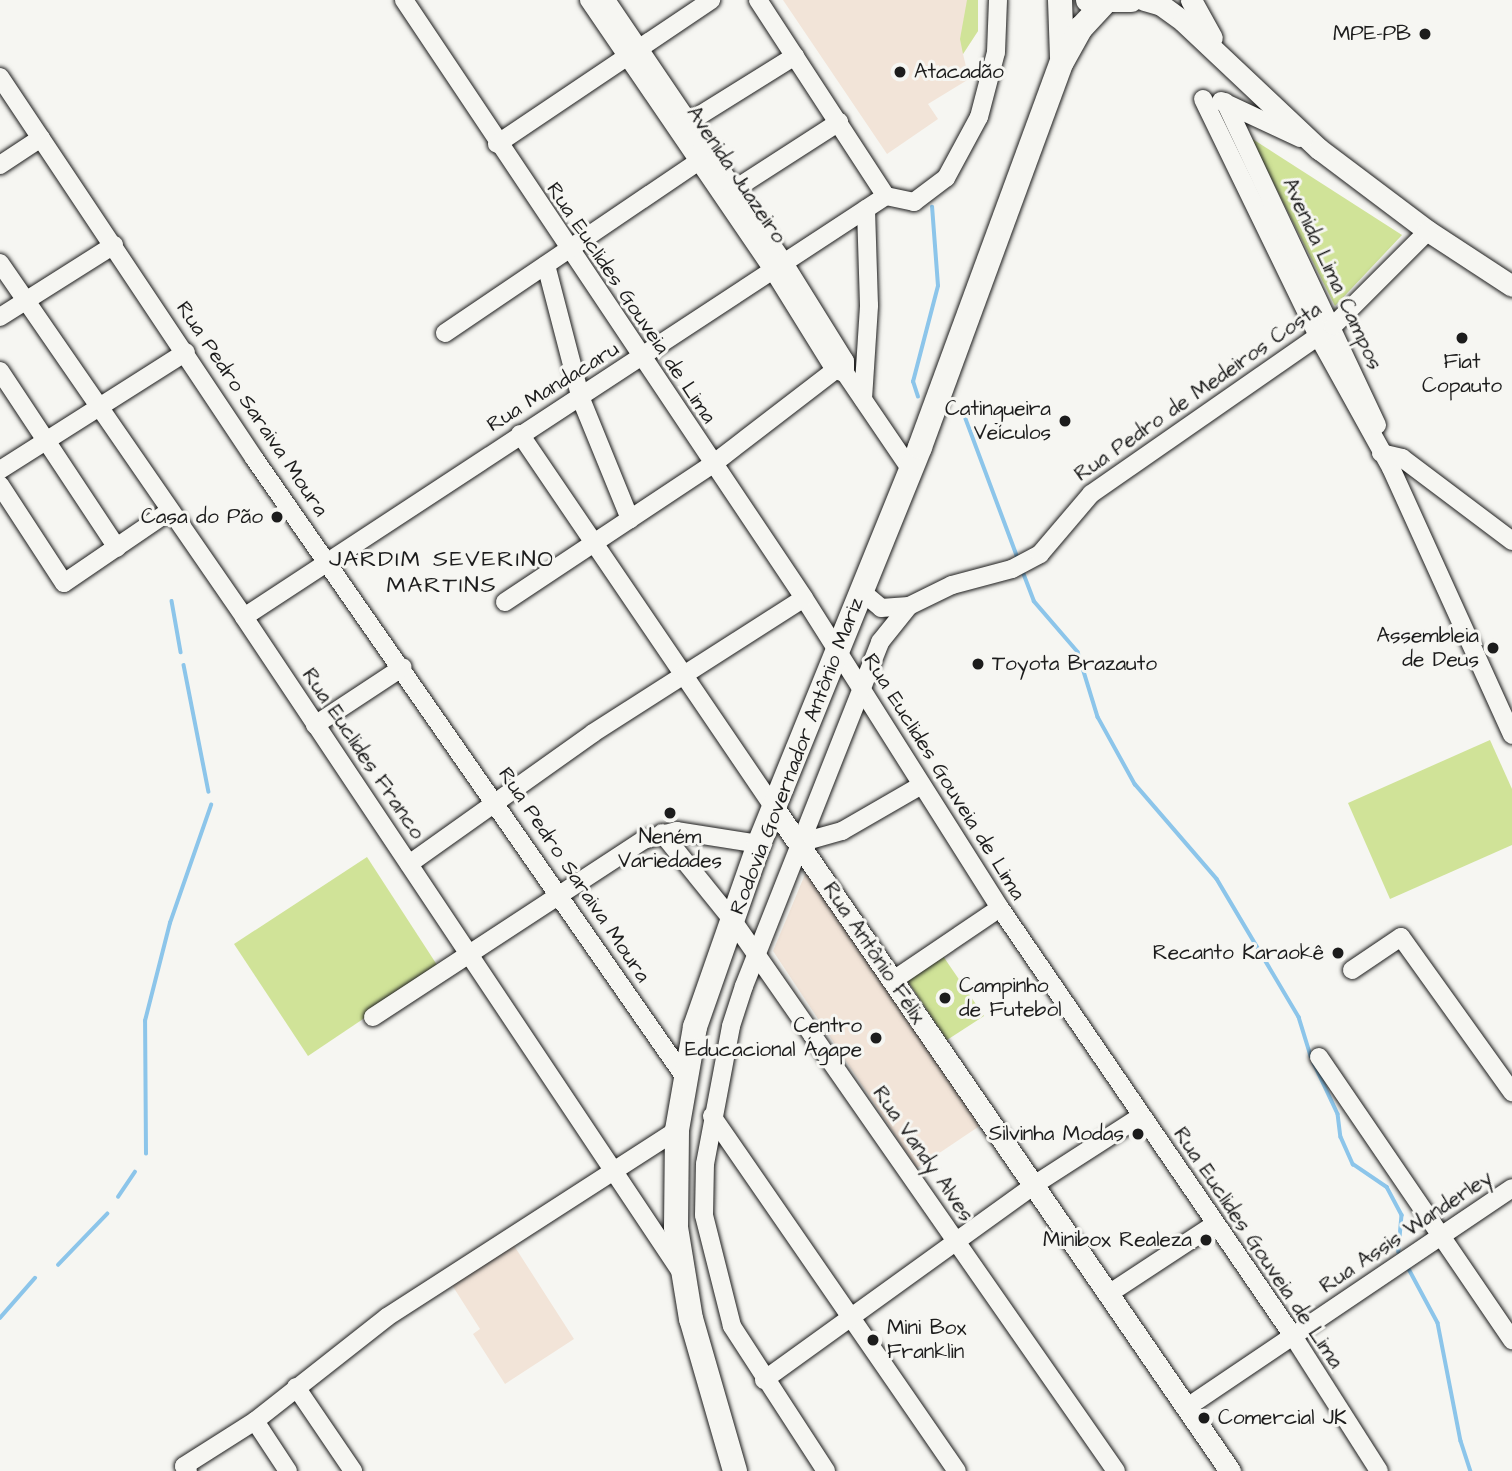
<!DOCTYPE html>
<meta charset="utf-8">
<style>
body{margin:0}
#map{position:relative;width:1512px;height:1471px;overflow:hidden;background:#f6f6f2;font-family:"Architects Daughter",sans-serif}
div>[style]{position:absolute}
.built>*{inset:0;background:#f2e4d8}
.green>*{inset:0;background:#d0e398}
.stream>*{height:3.5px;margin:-1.75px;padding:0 1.75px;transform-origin:1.75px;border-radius:1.75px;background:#8cc5ea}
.roads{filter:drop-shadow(0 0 2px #1c1c1c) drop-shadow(0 0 2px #1c1c1c)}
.minor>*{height:18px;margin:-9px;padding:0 9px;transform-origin:9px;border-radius:9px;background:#f6f6f2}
.major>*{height:21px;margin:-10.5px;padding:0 10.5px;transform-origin:10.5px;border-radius:10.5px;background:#f6f6f2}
.highway>*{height:24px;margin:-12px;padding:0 12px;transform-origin:12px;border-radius:12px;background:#f6f6f2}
.dots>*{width:19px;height:19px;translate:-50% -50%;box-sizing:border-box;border:4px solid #f6f6f2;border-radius:50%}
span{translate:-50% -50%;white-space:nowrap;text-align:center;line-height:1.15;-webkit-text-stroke:6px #f6f6f2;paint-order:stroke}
.poi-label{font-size:21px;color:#1c1c1c}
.right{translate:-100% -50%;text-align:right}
.left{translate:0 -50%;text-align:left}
.street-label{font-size:21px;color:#1c1c1c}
.neighbourhood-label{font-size:23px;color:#1c1c1c;letter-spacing:2px}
</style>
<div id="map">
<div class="built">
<i style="clip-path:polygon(783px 0,978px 0,978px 31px,963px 54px,969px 79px,928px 104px,938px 119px,887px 154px)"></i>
<i style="clip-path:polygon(806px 872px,981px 1125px,917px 1168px,773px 951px)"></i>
<i style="clip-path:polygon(513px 1244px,574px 1339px,505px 1384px,473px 1334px,480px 1329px,452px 1285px)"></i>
</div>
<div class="green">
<i style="clip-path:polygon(967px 0,978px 0,978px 31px,963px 54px,960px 39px)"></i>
<i style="clip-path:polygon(1251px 138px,1402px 235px,1335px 306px)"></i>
<i style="clip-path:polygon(1490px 740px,1512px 789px,1512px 845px,1390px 899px,1348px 803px)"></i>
<i style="clip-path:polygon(367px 857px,439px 968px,308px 1056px,234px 944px)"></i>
<i style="clip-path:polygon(943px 956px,984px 1016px,947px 1040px,907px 980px)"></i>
</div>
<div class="stream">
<i style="left:918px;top:397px;width:16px;rotate:-108deg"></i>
<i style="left:913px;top:382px;width:99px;rotate:-75.4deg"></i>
<i style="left:938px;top:286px;width:79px;rotate:-94.3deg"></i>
<i style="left:966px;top:419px;width:148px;rotate:69.5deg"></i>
<i style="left:1022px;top:569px;width:34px;rotate:69deg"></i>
<i style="left:1034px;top:601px;width:67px;rotate:49.2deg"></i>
<i style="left:1078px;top:652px;width:68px;rotate:72.9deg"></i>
<i style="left:1098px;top:717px;width:77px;rotate:61.1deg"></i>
<i style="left:1135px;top:784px;width:125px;rotate:49.2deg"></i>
<i style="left:1217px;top:879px;width:161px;rotate:59.3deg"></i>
<i style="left:1299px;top:1017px;width:41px;rotate:72.9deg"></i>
<i style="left:172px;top:601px;width:52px;rotate:80deg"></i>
<i style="left:184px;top:665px;width:129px;rotate:78.9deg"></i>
<i style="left:1314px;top:1063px;width:56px;rotate:64.8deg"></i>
<i style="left:1338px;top:1114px;width:23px;rotate:83deg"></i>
<i style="left:1341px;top:1137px;width:30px;rotate:66deg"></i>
<i style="left:1353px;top:1164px;width:41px;rotate:34.1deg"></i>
<i style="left:1387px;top:1187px;width:32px;rotate:62deg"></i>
<i style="left:1402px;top:1215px;width:37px;rotate:95deg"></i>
<i style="left:146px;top:1154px;width:133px;rotate:-90.4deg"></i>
<i style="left:145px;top:1021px;width:101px;rotate:-75.7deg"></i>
<i style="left:170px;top:923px;width:125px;rotate:-70.8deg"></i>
<i style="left:118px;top:1197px;width:30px;rotate:-56deg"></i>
<i style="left:58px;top:1265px;width:71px;rotate:-46.1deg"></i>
<i style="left:1409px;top:1269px;width:61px;rotate:61.8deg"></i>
<i style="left:1438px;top:1323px;width:120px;rotate:79deg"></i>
<i style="left:1461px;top:1441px;width:32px;rotate:72deg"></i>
<i style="left:0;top:1318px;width:53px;rotate:-48.8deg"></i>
</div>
<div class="roads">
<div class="minor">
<i style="left:404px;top:0;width:719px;rotate:56.22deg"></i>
<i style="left:804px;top:598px;width:367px;rotate:57.7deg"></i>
<i style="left:1000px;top:908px;width:519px;rotate:55.61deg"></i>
<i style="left:1293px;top:1336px;width:160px;rotate:57.5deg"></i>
<i style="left:589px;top:0;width:327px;rotate:55.7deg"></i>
<i style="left:773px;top:270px;width:118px;rotate:58.2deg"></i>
<i style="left:835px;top:370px;width:10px;rotate:17deg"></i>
<i style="left:606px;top:0;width:318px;rotate:55.9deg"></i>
<i style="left:784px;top:263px;width:115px;rotate:58.1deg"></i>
<i style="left:845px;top:361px;width:12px;rotate:90deg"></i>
<i style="left:845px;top:373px;width:117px;rotate:55.8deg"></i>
<i style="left:758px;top:0;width:234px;rotate:56.9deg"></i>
<i style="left:886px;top:196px;width:29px;rotate:12deg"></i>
<i style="left:914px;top:202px;width:40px;rotate:-37deg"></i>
<i style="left:946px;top:178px;width:69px;rotate:-61.6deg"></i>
<i style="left:979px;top:117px;width:67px;rotate:-75.3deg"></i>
<i style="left:996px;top:52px;width:52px;rotate:-87.8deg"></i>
<i style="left:0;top:77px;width:458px;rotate:56.3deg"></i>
<i style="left:254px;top:458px;width:753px;rotate:55.17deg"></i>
<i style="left:1203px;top:99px;width:266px;rotate:64.1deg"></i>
<i style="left:1319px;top:338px;width:149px;rotate:61deg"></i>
<i style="left:1391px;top:468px;width:293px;rotate:65.6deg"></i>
<i style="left:1221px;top:101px;width:87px;rotate:25.1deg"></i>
<i style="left:1225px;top:102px;width:357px;rotate:64.8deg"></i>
<i style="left:689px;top:122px;width:125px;rotate:-31.9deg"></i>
<i style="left:497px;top:144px;width:258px;rotate:-33.9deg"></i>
<i style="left:0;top:165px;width:49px;rotate:-33.4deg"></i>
<i style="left:735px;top:189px;width:124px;rotate:-32.8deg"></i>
<i style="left:0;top:263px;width:430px;rotate:55.4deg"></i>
<i style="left:244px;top:617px;width:784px;rotate:56.29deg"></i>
<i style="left:546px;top:265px;width:138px;rotate:75.4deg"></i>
<i style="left:581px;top:399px;width:130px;rotate:67.8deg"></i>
<i style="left:0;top:317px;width:135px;rotate:-32.3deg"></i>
<i style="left:445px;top:333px;width:307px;rotate:-34.1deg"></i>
<i style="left:0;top:371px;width:212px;rotate:56.5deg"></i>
<i style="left:863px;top:399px;width:94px;rotate:-86.3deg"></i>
<i style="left:869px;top:305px;width:96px;rotate:-91.8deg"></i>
<i style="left:520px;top:434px;width:452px;rotate:55.8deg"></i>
<i style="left:1381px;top:453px;width:22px;rotate:13deg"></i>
<i style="left:1402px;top:458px;width:138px;rotate:37deg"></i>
<i style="left:0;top:470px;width:220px;rotate:-32.4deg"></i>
<i style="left:0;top:485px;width:117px;rotate:56.9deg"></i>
<i style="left:64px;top:583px;width:126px;rotate:-34.3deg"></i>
<i style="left:861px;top:591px;width:26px;rotate:40deg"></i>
<i style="left:881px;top:608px;width:28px;rotate:-4deg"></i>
<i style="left:505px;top:602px;width:250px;rotate:-33.6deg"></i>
<i style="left:713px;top:464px;width:154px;rotate:-37.6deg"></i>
<i style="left:244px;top:617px;width:768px;rotate:-33.26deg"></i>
<i style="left:315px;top:725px;width:105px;rotate:-33.4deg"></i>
<i style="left:662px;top:833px;width:113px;rotate:51.1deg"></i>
<i style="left:733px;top:921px;width:670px;rotate:55.15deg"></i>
<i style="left:799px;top:843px;width:45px;rotate:-15.6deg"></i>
<i style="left:842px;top:831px;width:90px;rotate:-30deg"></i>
<i style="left:409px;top:864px;width:226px;rotate:-35.4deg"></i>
<i style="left:593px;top:733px;width:250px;rotate:-32.6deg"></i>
<i style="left:1352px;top:970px;width:59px;rotate:-34deg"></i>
<i style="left:1401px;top:937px;width:191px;rotate:54.4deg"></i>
<i style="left:892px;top:981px;width:130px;rotate:-34.1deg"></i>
<i style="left:373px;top:1017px;width:323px;rotate:-33.2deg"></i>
<i style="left:643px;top:840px;width:35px;rotate:-15deg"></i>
<i style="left:677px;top:831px;width:83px;rotate:9deg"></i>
<i style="left:1319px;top:1057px;width:343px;rotate:55.7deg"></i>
<i style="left:712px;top:1116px;width:431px;rotate:55.4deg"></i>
<i style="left:1110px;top:1293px;width:126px;rotate:-33.3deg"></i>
<i style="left:764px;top:1380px;width:333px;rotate:-35.8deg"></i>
<i style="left:1034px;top:1185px;width:127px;rotate:-32.8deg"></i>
<i style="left:296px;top:1387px;width:102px;rotate:55.8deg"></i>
<i style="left:1186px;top:1408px;width:393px;rotate:-34deg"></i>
<i style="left:255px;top:1421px;width:60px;rotate:56.6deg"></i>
<i style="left:188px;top:1471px;width:6px;rotate:-129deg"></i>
<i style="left:184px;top:1466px;width:84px;rotate:-32.4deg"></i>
<i style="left:255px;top:1421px;width:168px;rotate:-38.2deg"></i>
<i style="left:387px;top:1317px;width:345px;rotate:-32.8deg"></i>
<i style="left:826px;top:1471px;width:173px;rotate:-123deg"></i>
<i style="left:732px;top:1326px;width:114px;rotate:-104.2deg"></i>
<i style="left:704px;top:1215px;width:51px;rotate:-88.9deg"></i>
<i style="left:705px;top:1164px;width:140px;rotate:-79.3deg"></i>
<i style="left:731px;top:1026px;width:42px;rotate:-72deg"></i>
<i style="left:744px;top:986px;width:370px;rotate:-68.4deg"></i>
<i style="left:880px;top:642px;width:46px;rotate:-51.1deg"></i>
<i style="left:909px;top:606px;width:48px;rotate:-26deg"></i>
<i style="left:952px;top:585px;width:62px;rotate:-14.9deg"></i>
<i style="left:1012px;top:569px;width:32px;rotate:-28deg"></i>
<i style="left:1040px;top:554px;width:79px;rotate:-49.6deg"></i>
<i style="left:1091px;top:494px;width:295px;rotate:-34.8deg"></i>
<i style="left:1333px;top:326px;width:134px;rotate:-45deg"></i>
</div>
<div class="major">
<i style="left:1144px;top:0;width:18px;rotate:16deg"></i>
<i style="left:1161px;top:5px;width:27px;rotate:36deg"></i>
<i style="left:1183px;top:21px;width:187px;rotate:43.3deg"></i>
<i style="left:1319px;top:149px;width:136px;rotate:37deg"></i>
<i style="left:1428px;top:231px;width:100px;rotate:33.2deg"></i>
<i style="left:1191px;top:0;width:43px;rotate:61.1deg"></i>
<i style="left:774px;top:808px;width:805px;rotate:55.48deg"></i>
</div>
<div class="highway">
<i style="left:1060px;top:0;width:57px;rotate:88deg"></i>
<i style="left:1088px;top:0;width:43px"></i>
<i style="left:735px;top:1471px;width:158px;rotate:-106.1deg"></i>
<i style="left:691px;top:1319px;width:93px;rotate:-99.3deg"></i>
<i style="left:676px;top:1227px;width:97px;rotate:-89.4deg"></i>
<i style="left:677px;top:1130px;width:105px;rotate:-80.1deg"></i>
<i style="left:695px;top:1027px;width:194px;rotate:-70.7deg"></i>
<i style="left:759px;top:844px;width:428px;rotate:-67.9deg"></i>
<i style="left:920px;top:447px;width:410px;rotate:-69.8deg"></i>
<i style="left:1062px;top:62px;width:39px;rotate:-61deg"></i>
<i style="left:1081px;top:28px;width:34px;rotate:-47deg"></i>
</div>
</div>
<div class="dots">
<i style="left:1425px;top:34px;background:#1c1c1c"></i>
<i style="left:900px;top:72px;background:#1c1c1c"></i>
<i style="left:1462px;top:338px;background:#1c1c1c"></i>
<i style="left:1065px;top:421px;background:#1c1c1c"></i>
<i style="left:277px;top:517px;background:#1c1c1c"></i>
<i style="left:1493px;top:648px;background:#1c1c1c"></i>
<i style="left:978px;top:664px;background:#1c1c1c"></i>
<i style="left:670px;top:813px;background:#1c1c1c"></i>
<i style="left:1338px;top:953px;background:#1c1c1c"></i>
<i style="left:945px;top:998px;background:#1c1c1c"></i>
<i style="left:876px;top:1038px;background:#1c1c1c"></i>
<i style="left:1138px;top:1134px;background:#1c1c1c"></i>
<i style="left:1206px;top:1240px;background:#1c1c1c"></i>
<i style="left:873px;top:1340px;background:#1c1c1c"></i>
<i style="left:1204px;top:1418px;background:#1c1c1c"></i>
</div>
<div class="poi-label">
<span class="right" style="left:1411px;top:34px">MPE-PB</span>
<span class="left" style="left:914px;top:72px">Atacadão</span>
<span style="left:1462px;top:374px">Fiat<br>Copauto</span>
<span class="right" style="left:1051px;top:421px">Catingueira<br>Veículos</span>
<span class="right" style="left:263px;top:517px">Casa do Pão</span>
<span class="right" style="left:1479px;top:648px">Assembleia<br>de Deus</span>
<span class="left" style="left:992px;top:664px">Toyota Brazauto</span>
<span style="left:670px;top:849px">Neném<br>Variedades</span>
<span class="right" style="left:1324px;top:953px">Recanto Karaokê</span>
<span class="left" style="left:959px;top:998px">Campinho<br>de Futebol</span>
<span class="right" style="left:862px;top:1038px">Centro<br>Educacional Ágape</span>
<span class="right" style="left:1124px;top:1134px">Silvinha Modas</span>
<span class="right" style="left:1192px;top:1240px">Minibox Realeza</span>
<span class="left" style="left:887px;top:1340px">Mini Box<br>Franklin</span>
<span class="left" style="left:1218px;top:1418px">Comercial JK</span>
</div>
<div class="street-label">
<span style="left:736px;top:175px;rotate:56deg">Avenida Juazeiro</span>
<span style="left:1332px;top:274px;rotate:65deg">Avenida Lima Campos</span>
<span style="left:631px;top:303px;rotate:56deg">Rua Euclides Gouveia de Lima</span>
<span style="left:553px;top:387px;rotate:-32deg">Rua Mandacaru</span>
<span style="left:1198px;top:392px;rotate:-35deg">Rua Pedro de Medeiros Costa</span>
<span style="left:252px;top:409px;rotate:56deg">Rua Pedro Saraiva Moura</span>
<span style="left:363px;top:754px;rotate:56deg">Rua Euclides Franco</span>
<span style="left:797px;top:756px;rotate:-69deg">Rodovia Governador Antônio Mariz</span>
<span style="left:944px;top:777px;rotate:58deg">Rua Euclides Gouveia de Lima</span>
<span style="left:574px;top:875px;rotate:56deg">Rua Pedro Saraiva Moura</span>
<span style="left:874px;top:953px;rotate:56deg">Rua Antônio Félix</span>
<span style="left:923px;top:1154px;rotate:55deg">Rua Vandy Alves</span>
<span style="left:1406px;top:1232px;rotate:-34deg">Rua Assis Wanderley</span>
<span style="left:1258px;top:1248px;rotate:56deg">Rua Euclides Gouveia de Lima</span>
</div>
<div class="neighbourhood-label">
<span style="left:442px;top:572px">JARDIM SEVERINO<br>MARTINS</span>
</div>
</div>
